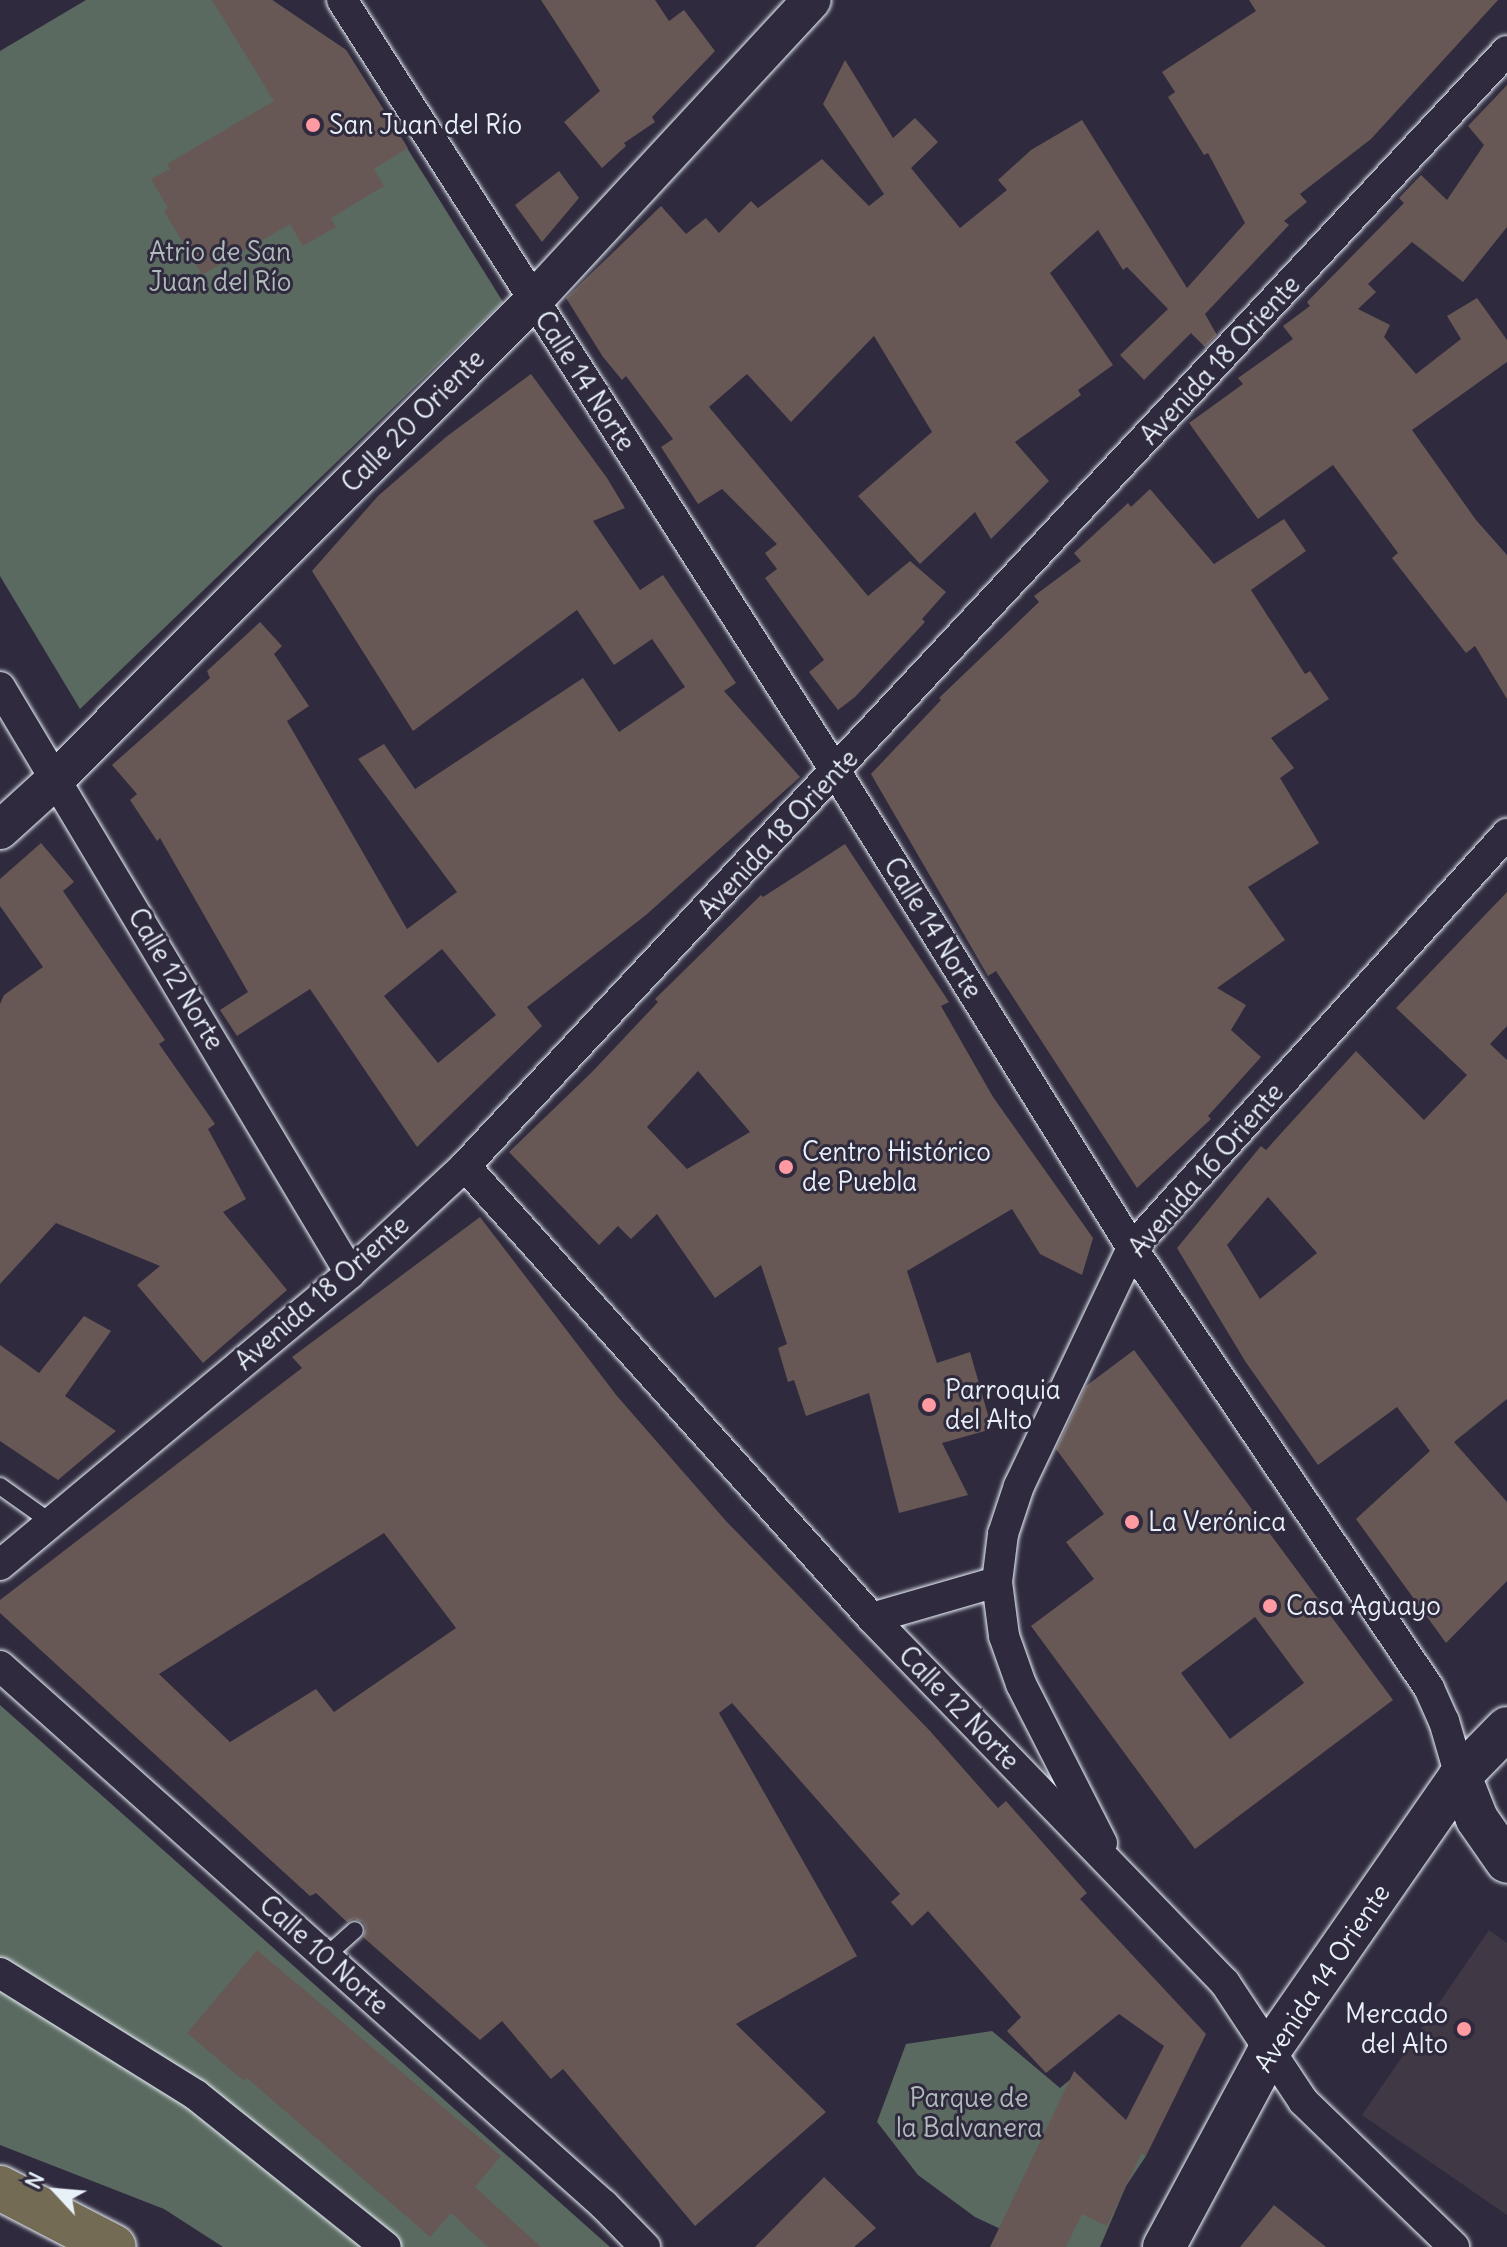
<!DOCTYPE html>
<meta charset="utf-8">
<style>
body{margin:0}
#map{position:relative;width:1507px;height:2247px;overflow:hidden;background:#2f2a3d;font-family:Delius,sans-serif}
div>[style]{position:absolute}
.built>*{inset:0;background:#403844}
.green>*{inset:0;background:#5b6a60}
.building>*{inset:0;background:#675855}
.roads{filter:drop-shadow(0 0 2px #e8f1f8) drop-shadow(0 0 2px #e8f1f8)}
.service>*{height:16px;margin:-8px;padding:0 8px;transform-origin:8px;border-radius:8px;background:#2f2a3d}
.minor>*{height:30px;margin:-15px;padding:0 15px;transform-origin:15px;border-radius:15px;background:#2f2a3d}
.tertiary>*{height:38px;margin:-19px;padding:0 19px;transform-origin:19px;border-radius:19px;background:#2f2a3d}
.secondary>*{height:42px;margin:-21px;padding:0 21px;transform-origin:21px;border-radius:21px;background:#2f2a3d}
.primary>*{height:44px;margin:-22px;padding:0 22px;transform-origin:22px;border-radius:22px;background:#746b55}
.dots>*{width:22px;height:22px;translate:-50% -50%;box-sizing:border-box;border:4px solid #2f2a3d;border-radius:50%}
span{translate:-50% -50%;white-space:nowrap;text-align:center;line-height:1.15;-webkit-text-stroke:6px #2f2a3d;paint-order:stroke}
.poi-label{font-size:26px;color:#e8f1f8}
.left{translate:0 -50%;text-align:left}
.right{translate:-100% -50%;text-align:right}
.park-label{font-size:26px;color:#b0bbbb}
.street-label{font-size:26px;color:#e8f1f8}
.north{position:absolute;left:16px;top:2151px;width:80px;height:80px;-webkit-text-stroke:6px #2f2a3d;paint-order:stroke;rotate:296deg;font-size:22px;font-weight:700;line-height:32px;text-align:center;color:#e8f1f8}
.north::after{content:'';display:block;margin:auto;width:28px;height:36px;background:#e8f1f8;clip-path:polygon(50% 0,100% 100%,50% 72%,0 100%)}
</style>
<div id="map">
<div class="built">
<i style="clip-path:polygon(1489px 1930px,1507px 1943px,1507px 2215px,1362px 2115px)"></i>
</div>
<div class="green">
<i style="clip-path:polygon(86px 0,272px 0,346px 50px,503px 302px,80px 709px,0 576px,0 51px)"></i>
<i style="clip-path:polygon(0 1705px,610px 2247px,223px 2247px,164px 2209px,0 2145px)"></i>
<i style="clip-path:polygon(992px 2031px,1060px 2088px,1072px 2078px,1146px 2156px,1126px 2186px,1100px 2247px,1039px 2247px,975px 2217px,918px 2175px,877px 2122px,906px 2044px)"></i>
</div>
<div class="building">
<i style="clip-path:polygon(212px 0,272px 0,346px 50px,408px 148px,374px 169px,384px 186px,331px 218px,336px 227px,303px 246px,290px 224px,202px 275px,164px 211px,168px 208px,151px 179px,170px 169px,167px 164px,274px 101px)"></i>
<i style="clip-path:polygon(541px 0,655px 0,669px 21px,684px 10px,715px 51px,652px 117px,655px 122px,624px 143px,626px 146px,602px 168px,564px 122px,600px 91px)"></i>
<i style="clip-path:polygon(1249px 0,1498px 0,1371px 139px,1300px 194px,1307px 202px,1284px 221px,1289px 225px,1205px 314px,1217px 335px,1205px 347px,1191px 333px,1144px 380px,1120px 355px,1168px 309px,1127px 267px,1123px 270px,1098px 230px,1050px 273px,1113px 365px,1078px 390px,1081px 395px,1015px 442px,1049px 481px,991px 539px,975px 512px,920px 564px,858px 496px,932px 432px,874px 336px,791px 422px,747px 374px,709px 407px,868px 596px,910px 561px,946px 592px,922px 619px,925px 622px,855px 697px,838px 710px,809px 672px,824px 660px,765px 578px,777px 569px,765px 553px,777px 544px,722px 489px,698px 504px,661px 447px,673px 439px,626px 376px,622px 380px,603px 357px,566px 298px,661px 206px,686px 234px,706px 218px,719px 233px,751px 201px,758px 208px,822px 159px,869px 206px,884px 194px,823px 104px,845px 60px,893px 138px,915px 118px,938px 142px,911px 168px,960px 228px,1007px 190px,998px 180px,1031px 150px,1082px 120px,1187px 288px,1245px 223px,1208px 153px,1204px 155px,1168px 97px,1175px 92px,1162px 72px,1256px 11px)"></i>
<i style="clip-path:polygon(1507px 85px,1507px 227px,1463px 282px,1412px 242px,1368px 284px,1376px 292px,1358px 309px,1390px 325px,1384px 337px,1416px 374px,1461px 339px,1447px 316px,1477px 298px,1507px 340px,1507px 362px,1412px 430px,1476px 520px,1507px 555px,1507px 699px,1475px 646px,1466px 653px,1392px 558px,1398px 553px,1333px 465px,1258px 519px,1189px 423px,1243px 384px,1238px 378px,1293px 339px,1283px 326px,1310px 306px,1307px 302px,1404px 203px,1399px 198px,1421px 175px,1447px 200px,1484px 145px,1468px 126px)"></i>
<i style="clip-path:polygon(559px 171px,579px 198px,542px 242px,515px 205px)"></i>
<i style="clip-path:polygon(evenodd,531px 374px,607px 478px,625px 508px,593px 521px,640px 590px,663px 575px,736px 683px,724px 691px,800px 777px,646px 915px,527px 1007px,542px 1026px,417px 1147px,310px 989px,237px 1036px,220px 1010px,248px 992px,160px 838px,157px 841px,130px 800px,137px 794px,112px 765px,210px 678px,207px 671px,260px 622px,282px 646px,274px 654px,309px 706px,287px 721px,407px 929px,457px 892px,358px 759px,384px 744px,415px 789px,583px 678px,619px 732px,685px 687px,652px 639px,614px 665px,577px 610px,413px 731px,312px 571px,378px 496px,446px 437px,531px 374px,442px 949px,496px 1015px,438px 1063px,384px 996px,442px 949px)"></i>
<i style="clip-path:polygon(1150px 489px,1214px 564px,1284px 519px,1306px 551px,1251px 590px,1305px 674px,1310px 671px,1329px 699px,1271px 738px,1294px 768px,1280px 778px,1319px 843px,1248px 887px,1285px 940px,1217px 988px,1246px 1005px,1231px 1030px,1261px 1057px,1208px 1116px,1211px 1119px,1137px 1188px,996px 971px,988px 976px,871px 774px,941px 700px,939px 698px,1039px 602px,1034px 596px,1081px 561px,1074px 553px,1128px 503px,1131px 507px)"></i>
<i style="clip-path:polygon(41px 843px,74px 882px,63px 891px,165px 1040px,159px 1044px,215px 1124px,208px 1129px,246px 1199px,223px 1212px,287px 1290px,203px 1363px,137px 1285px,160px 1266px,56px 1223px,0 1284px,0 1004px,4px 995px,43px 967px,0 906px,0 879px)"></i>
<i style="clip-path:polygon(evenodd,845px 844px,949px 1002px,941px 1006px,993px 1097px,1093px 1238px,1082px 1275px,1040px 1254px,1012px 1209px,907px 1271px,937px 1363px,970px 1352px,992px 1429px,942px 1443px,968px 1495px,899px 1513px,869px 1393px,806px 1416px,794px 1380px,788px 1382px,778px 1348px,787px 1344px,761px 1265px,715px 1298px,657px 1214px,631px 1239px,618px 1226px,599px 1245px,509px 1152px,592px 1072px,658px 1002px,655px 999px,761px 895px,763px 897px,845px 844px,698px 1071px,750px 1132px,687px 1169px,647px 1127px,698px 1071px)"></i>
<i style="clip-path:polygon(evenodd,1507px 892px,1507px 1026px,1490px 1044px,1507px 1060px,1507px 1399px,1454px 1442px,1507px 1502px,1507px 1581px,1446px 1643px,1356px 1519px,1430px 1451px,1397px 1407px,1318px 1465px,1245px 1361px,1177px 1248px,1261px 1146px,1266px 1150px,1356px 1051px,1424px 1120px,1467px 1075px,1396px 1008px,1507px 892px,1268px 1197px,1317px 1253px,1260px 1299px,1227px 1245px,1268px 1197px)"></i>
<i style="clip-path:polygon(evenodd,480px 1217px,617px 1396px,726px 1521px,930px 1731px,998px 1808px,1006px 1801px,1087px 1893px,1080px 1899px,1206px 2034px,1146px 2156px,1142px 2152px,1107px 2226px,1082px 2214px,1066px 2247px,990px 2247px,1074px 2071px,1126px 2120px,1164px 2046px,1119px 2014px,1046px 2073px,1007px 2031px,1021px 2017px,928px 1911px,912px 1926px,891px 1902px,900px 1894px,732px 1703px,719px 1713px,857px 1956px,736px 2024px,826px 2112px,695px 2226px,563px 2069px,551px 2079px,502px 2021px,480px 2040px,363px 1937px,366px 1928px,363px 1922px,354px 1919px,347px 1922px,316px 1893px,310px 1896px,0 1613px,0 1600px,302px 1368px,292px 1357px,480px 1217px,384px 1533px,456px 1628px,334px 1712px,316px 1689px,230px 1742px,159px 1674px,384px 1533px)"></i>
<i style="clip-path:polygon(84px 1316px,111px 1331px,65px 1396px,116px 1431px,58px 1480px,0 1441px,0 1345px,39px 1373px)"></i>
<i style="clip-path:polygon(evenodd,1134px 1350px,1393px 1700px,1195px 1849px,1031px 1626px,1094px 1579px,1066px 1542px,1104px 1514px,1056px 1449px,1086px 1386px,1134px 1350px,1255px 1617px,1304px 1683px,1230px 1739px,1181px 1673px,1255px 1617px)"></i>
<i style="clip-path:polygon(257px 1950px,501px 2156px,475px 2187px,541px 2247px,488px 2247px,451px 2213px,430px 2237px,247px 2078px,244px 2081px,187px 2033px)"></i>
<i style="clip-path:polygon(824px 2177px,876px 2228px,854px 2247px,755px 2247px)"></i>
<i style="clip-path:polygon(1274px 2205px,1326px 2247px,1240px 2247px)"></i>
</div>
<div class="roads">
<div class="service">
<i style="left:0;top:1486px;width:64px;rotate:35.4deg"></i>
<i style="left:325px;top:1957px;width:40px;rotate:-42deg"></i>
</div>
<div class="minor">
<i style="left:342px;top:0;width:917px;rotate:57.38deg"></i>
<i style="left:836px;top:772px;width:561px;rotate:58.12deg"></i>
<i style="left:1132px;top:1248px;width:531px;rotate:55.98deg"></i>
<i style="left:1429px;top:1688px;width:36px;rotate:66deg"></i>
<i style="left:1444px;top:1721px;width:57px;rotate:73.8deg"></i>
<i style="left:0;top:687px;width:683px;rotate:59.15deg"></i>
<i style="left:465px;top:1166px;width:608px;rotate:48deg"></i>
<i style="left:872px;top:1618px;width:508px;rotate:45.96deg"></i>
<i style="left:1225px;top:1983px;width:141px;rotate:56.5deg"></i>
<i style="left:1303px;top:2101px;width:210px;rotate:44deg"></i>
<i style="left:0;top:1565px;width:456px;rotate:-39.8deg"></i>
<i style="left:350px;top:1273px;width:157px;rotate:-42.9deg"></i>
<i style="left:465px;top:1166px;width:1526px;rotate:-46.94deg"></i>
<i style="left:872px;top:1618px;width:130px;rotate:-16.1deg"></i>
<i style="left:0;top:1666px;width:810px;rotate:41.75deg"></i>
<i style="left:604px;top:2205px;width:59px;rotate:45.7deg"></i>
<i style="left:1102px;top:1843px;width:178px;rotate:-117deg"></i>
<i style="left:1021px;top:1684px;width:51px;rotate:-109.5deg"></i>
<i style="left:1004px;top:1636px;width:54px;rotate:-97.4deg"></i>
<i style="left:997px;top:1582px;width:48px;rotate:-82.9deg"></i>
<i style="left:1003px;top:1534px;width:51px;rotate:-71.6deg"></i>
<i style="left:1019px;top:1486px;width:263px;rotate:-64.6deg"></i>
<i style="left:1132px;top:1248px;width:559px;rotate:-47.83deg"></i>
<i style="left:0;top:1973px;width:231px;rotate:31.9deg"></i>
<i style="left:196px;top:2095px;width:243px;rotate:38.7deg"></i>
</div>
<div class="tertiary">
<i style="left:0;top:830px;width:76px;rotate:-42.3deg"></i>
<i style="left:56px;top:779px;width:675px;rotate:-45.06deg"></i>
<i style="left:533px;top:301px;width:410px;rotate:-47.2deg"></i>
</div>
<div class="secondary">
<i style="left:1460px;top:1776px;width:46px;rotate:68.4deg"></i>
<i style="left:1477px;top:1819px;width:52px;rotate:55.1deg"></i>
<i style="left:1164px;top:2247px;width:222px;rotate:-61.8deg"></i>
<i style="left:1269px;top:2051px;width:335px;rotate:-55.2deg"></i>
<i style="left:1460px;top:1776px;width:67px;rotate:-45.6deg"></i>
</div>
<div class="primary">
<i style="left:0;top:2188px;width:128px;rotate:27.4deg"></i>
</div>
</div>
<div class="dots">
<i style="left:313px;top:125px;background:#ff9aa2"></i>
<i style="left:786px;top:1167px;background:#ff9aa2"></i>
<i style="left:929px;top:1405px;background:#ff9aa2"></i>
<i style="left:1132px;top:1522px;background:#ff9aa2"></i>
<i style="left:1270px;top:1606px;background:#ff9aa2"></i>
<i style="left:1464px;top:2029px;background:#ff9aa2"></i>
</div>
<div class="poi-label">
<span class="left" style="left:329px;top:125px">San Juan del Río</span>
<span class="left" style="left:802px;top:1167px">Centro Histórico<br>de Puebla</span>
<span class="left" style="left:945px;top:1405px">Parroquia<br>del Alto</span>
<span class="left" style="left:1148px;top:1522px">La Verónica</span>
<span class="left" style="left:1286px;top:1606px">Casa Aguayo</span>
<span class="right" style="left:1448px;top:2029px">Mercado<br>del Alto</span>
</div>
<div class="park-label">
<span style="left:220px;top:267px">Atrio de San<br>Juan del Río</span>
<span style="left:969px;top:2113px">Parque de<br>la Balvanera</span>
</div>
<div class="street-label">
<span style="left:1220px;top:360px;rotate:-47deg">Avenida 18 Oriente</span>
<span style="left:585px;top:381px;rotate:57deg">Calle 14 Norte</span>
<span style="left:413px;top:421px;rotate:-45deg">Calle 20 Oriente</span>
<span style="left:778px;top:834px;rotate:-47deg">Avenida 18 Oriente</span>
<span style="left:933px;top:928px;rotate:58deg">Calle 14 Norte</span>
<span style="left:176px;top:979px;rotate:59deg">Calle 12 Norte</span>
<span style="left:1206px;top:1170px;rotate:-49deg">Avenida 16 Oriente</span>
<span style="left:322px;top:1293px;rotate:-41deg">Avenida 18 Oriente</span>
<span style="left:959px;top:1708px;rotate:46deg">Calle 12 Norte</span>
<span style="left:324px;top:1955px;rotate:42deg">Calle 10 Norte</span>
<span style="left:1322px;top:1978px;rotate:-56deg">Avenida 14 Oriente</span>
</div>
<div class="north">N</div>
</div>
